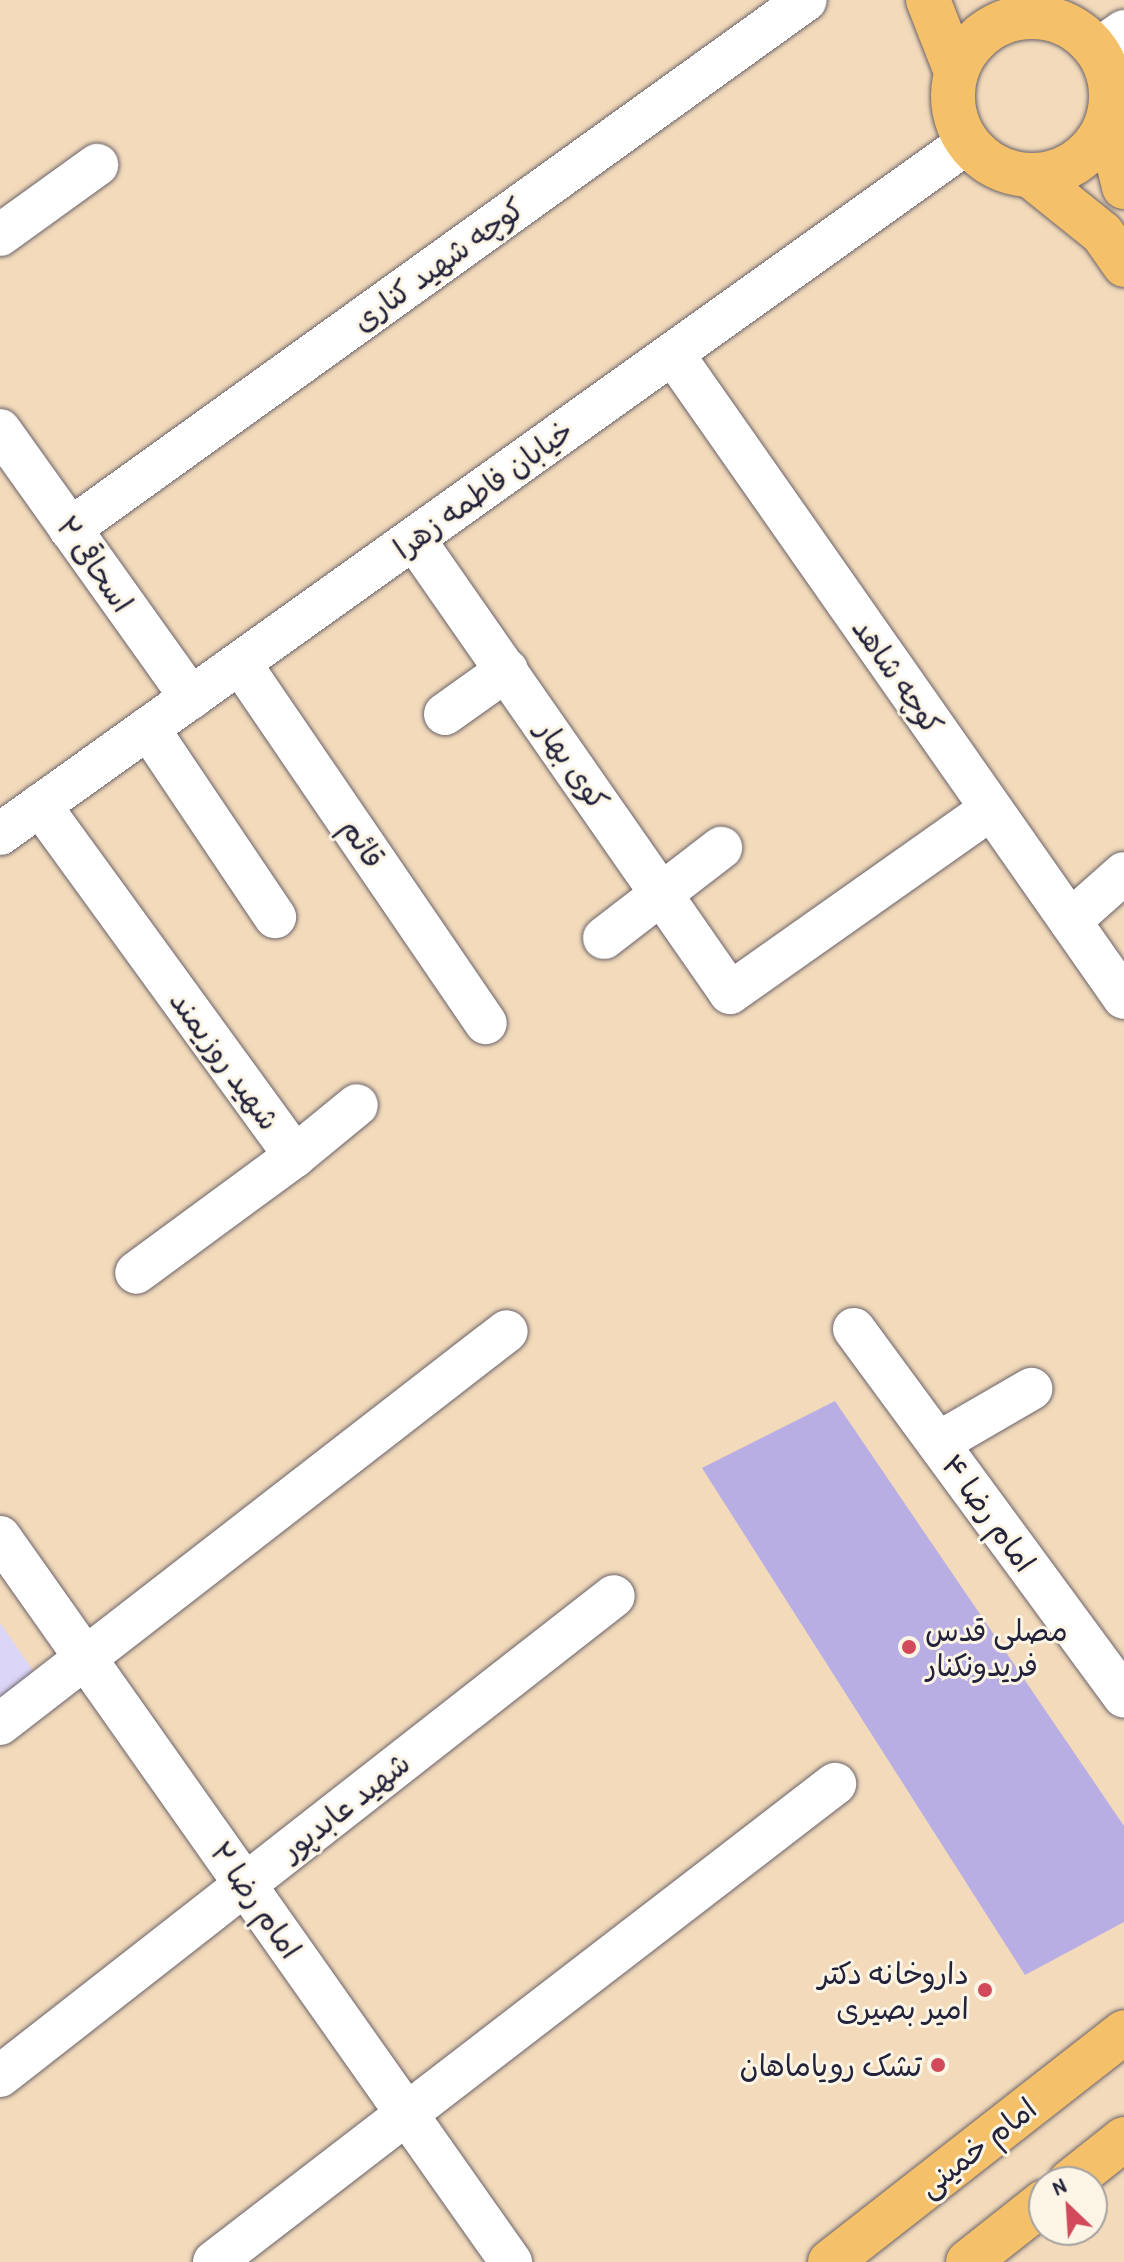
<!DOCTYPE html>
<meta charset="utf-8">
<style>
body{margin:0}
#map{position:relative;width:1124px;height:2262px;overflow:hidden;background:#f2dabb;font-family:"Patrick Hand","Playpen Sans Arabic",sans-serif}
div>[style]{position:absolute}
.built>*{inset:0;background:#dbd6f7}
.building>*{inset:0;background:#b9aee4}
.roads{filter:drop-shadow(0 0 2px #6b6268) drop-shadow(0 0 2px #6b6268)}
.minor>*{height:42px;margin:-21px;padding:0 21px;transform-origin:21px;border-radius:21px;background:#fff}
.major>*{height:44px;margin:-22px;padding:0 22px;transform-origin:22px;border-radius:22px;background:#f4c16a}
.major>.ring{margin:-22px;padding:0;box-sizing:content-box;background:none;border:44px solid #f4c16a;border-radius:50%}
.dots>*{width:22px;height:22px;translate:-50% -50%;box-sizing:border-box;border:4px solid #fcf5e5;border-radius:50%}
span{translate:-50% -50%;white-space:nowrap;text-align:center;line-height:1.15;-webkit-text-stroke:6px #fcf5e5;paint-order:stroke}
.street-label{font-size:30px;color:#22223b}
.poi-label{font-size:30px;color:#22223b}
.left{translate:0 -50%;text-align:left}
.right{translate:-100% -50%;text-align:right}
.north{position:absolute;left:1028px;top:2166px;width:80px;height:80px;box-sizing:border-box;background:#fcf5e5;border:2px solid #a5a1a1;border-radius:50%;rotate:335deg;font-size:22px;font-weight:700;line-height:32px;text-align:center;color:#22223b}
.north::after{content:'';display:block;margin:auto;width:28px;height:36px;background:#d1495b;clip-path:polygon(50% 0,100% 100%,50% 72%,0 100%)}
</style>
<div id="map">
<div class="built">
<i style="clip-path:polygon(0 1623px,37px 1676px,0 1705px)"></i>
</div>
<div class="building">
<i style="clip-path:polygon(835px 1401px,1124px 1826px,1124px 1922px,1025px 1975px,702px 1468px)"></i>
</div>
<div class="roads">
<div class="minor">
<i style="left:1097px;top:50px;width:33px;rotate:-35deg"></i>
<i style="left:0;top:235px;width:120px;rotate:-35.8deg"></i>
<i style="left:673px;top:354px;width:786px;rotate:55deg"></i>
<i style="left:0;top:430px;width:329px;rotate:54.5deg"></i>
<i style="left:70px;top:529px;width:906px;rotate:-35.71deg"></i>
<i style="left:414px;top:539px;width:553px;rotate:55.16deg"></i>
<i style="left:730px;top:993px;width:319px;rotate:-35.2deg"></i>
<i style="left:240px;top:663px;width:436px;rotate:55.7deg"></i>
<i style="left:445px;top:714px;width:76px;rotate:-35.4deg"></i>
<i style="left:148px;top:728px;width:228px;rotate:56.1deg"></i>
<i style="left:40px;top:805px;width:434px;rotate:54deg"></i>
<i style="left:295px;top:1156px;width:197px;rotate:143.7deg"></i>
<i style="left:0;top:834px;width:1189px;rotate:-35.55deg"></i>
<i style="left:1070px;top:921px;width:72px;rotate:-41.6deg"></i>
<i style="left:604px;top:938px;width:148px;rotate:-37.6deg"></i>
<i style="left:295px;top:1156px;width:80px;rotate:-39.4deg"></i>
<i style="left:854px;top:1329px;width:456px;rotate:53.7deg"></i>
<i style="left:938px;top:1443px;width:108px;rotate:-30.1deg"></i>
<i style="left:0;top:1537px;width:887px;rotate:54.82deg"></i>
<i style="left:0;top:1724px;width:641px;rotate:-37.78deg"></i>
<i style="left:0;top:2076px;width:779px;rotate:-38.02deg"></i>
<i style="left:214px;top:2262px;width:784px;rotate:-37.59deg"></i>
</div>
<div class="major">
<i style="left:928px;top:0;width:77px;rotate:68.7deg"></i>
<i class="ring" style="left:953px;top:17px;width:114px;height:114px"></i>
<i style="left:1108px;top:121px;width:68px;rotate:76.4deg"></i>
<i style="left:1031px;top:176px;width:91px;rotate:38.8deg"></i>
<i style="left:1102px;top:233px;width:39px;rotate:55deg"></i>
<i style="left:1070px;top:2182px;width:69px;rotate:-38.5deg"></i>
<i style="left:830px;top:2262px;width:373px;rotate:-38deg"></i>
<i style="left:968px;top:2262px;width:97px;rotate:-38.3deg"></i>
</div>
</div>
<div class="dots">
<i style="left:909px;top:1647px;background:#d1495b"></i>
<i style="left:985px;top:1990px;background:#d1495b"></i>
<i style="left:938px;top:2065px;background:#d1495b"></i>
</div>
<div class="street-label">
<span style="left:438px;top:264px;rotate:-36deg">کوچه شهید کناری</span>
<span style="left:483px;top:489px;rotate:-36deg">خیابان فاطمه زهرا</span>
<span style="left:95px;top:564px;rotate:55deg">اسحاقی ۲</span>
<span style="left:898px;top:676px;rotate:55deg">کوچه شاهد</span>
<span style="left:573px;top:765px;rotate:55deg">کوی بهار</span>
<span style="left:363px;top:843px;rotate:56deg">قائم</span>
<span style="left:225px;top:1060px;rotate:54deg">شهید روزیمند</span>
<span style="left:989px;top:1513px;rotate:54deg">امام رضا ۴</span>
<span style="left:345px;top:1806px;rotate:-38deg">شهید عابدپور</span>
<span style="left:256px;top:1900px;rotate:55deg">امام رضا ۲</span>
<span style="left:977px;top:2147px;rotate:-38deg">امام خمینی</span>
</div>
<div class="poi-label">
<span class="left" style="left:925px;top:1647px">مصلی قدس<br>فریدونکنار</span>
<span class="right" style="left:969px;top:1990px">داروخانه دکتر<br>امیر بصیری</span>
<span class="right" style="left:922px;top:2065px">تشک رویاماهان</span>
</div>
<div class="north">N</div>
</div>
